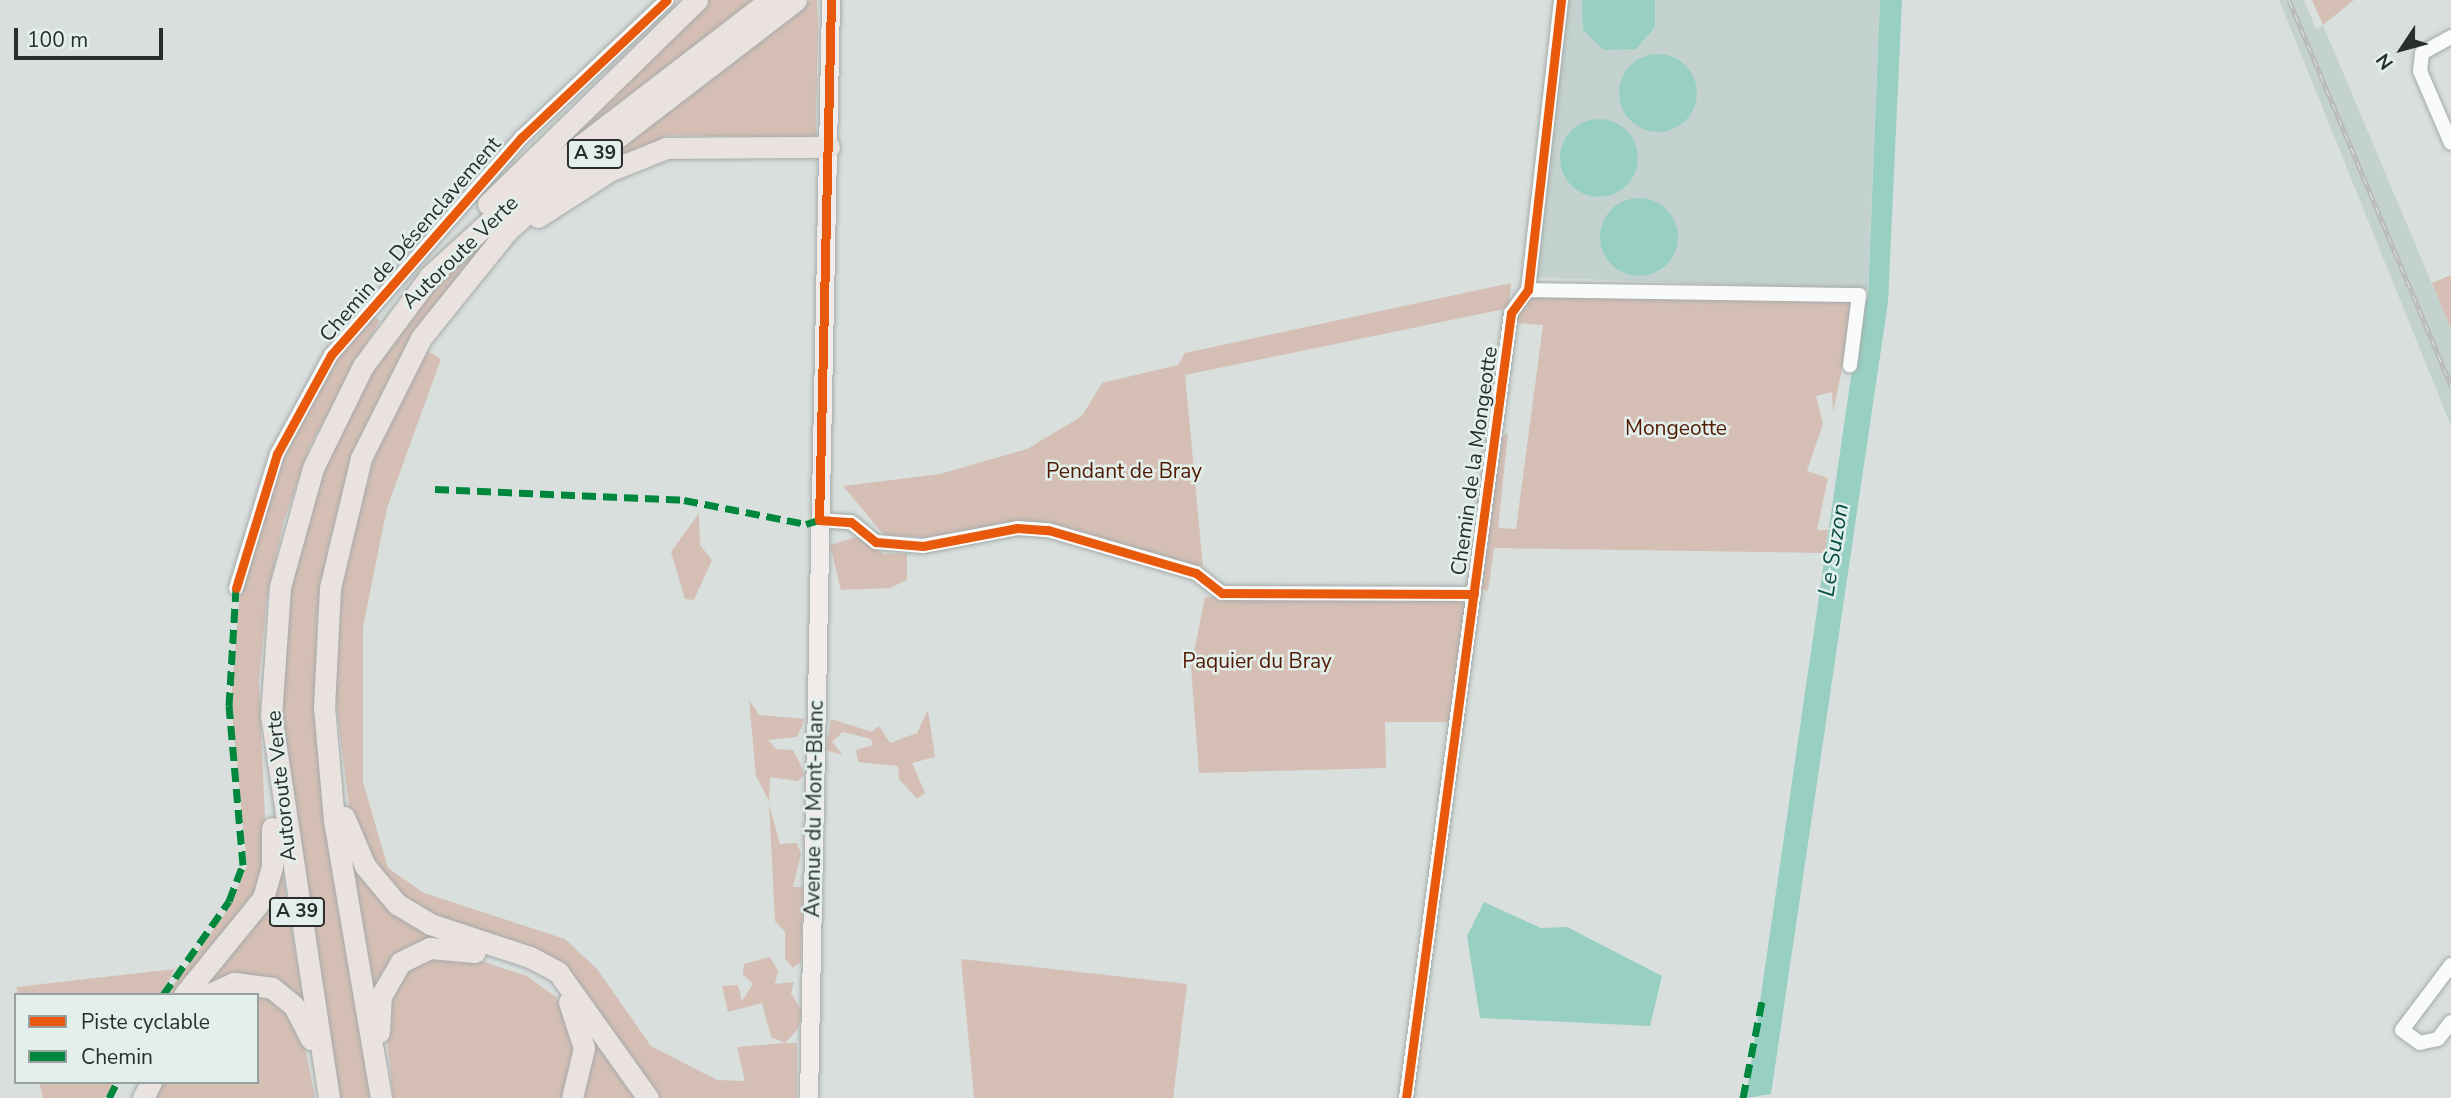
<!DOCTYPE html>
<meta charset="utf-8">
<style>
body{margin:0}
#map{position:relative;width:2451px;height:1098px;overflow:hidden;background:#d8dfdd;font-family:"Nunito Sans",sans-serif}
div>[style]{position:absolute}
.built>*{inset:0;background:#c4d2cf}
.green>*{inset:0;background:#d5bfb5}
.water>*{inset:0;background:#97d0c2}
.round{border-radius:50%}
.roads{filter:drop-shadow(0 0 2px #a5aaa9) drop-shadow(0 0 2px #a5aaa9)}
.minor>*{height:14px;margin:-7px;padding:0 7px;transform-origin:7px;border-radius:7px;background:#f9fafa}
.major>*{height:18px;margin:-9px;padding:0 9px;transform-origin:9px;border-radius:9px;background:#f1ece9}
.highway>*{height:21px;margin:-10.5px;padding:0 10.5px;transform-origin:10.5px;border-radius:10.5px;background:#eae2de}
.rail>*{height:5px;margin-top:-2.5px;transform-origin:0;background:repeating-linear-gradient(90deg,#e2efeb 0 8px,#b9baba 0 16px);box-sizing:border-box;border-block:2px solid #b9baba}
.quiet>*{height:7px;margin-top:-3.5px;transform-origin:0;background:repeating-linear-gradient(90deg,#00873e 0 14px,transparent 0 21px)}
.cycleway>*{height:9px;margin:-4.5px;padding:0 4.5px;transform-origin:4.5px;border-radius:4.5px;background:#e8590c}
span{translate:-50% -50%;white-space:nowrap;text-align:center;line-height:1.15;-webkit-text-stroke:5px #e2efeb;paint-order:stroke}
.shield-label span{padding:2px 5px;background:#e2efeb;border:2px solid;border-radius:5px;-webkit-text-stroke-width:0}
.shield-label{font-size:19px;color:#292d2c;font-weight:700}
.street-label{font-size:21px;color:#292d2c}
.park-label{font-size:21px;color:#521a04}
.water-label{font-size:23px;color:#094e42;font-style:italic}
.legend{position:absolute;left:14px;top:993px;width:245px;height:91px;box-sizing:border-box;background:#e2efeb;border:2px solid #98a19f;margin:0;padding:9px 12px;list-style:none;font-size:21px;color:#292d2c}
.legend li{display:flex;align-items:center;gap:14px;height:35px}
.legend b{width:35px;border:2px solid #98a19f}
.north{position:absolute;left:2367px;top:14px;width:70px;height:70px;-webkit-text-stroke:5px #e2efeb;paint-order:stroke;rotate:234deg;font-size:19px;font-weight:700;line-height:28px;text-align:center;color:#292d2c}
.north::after{content:'';display:block;margin:auto;width:24px;height:32px;background:#292d2c;clip-path:polygon(50% 0,100% 100%,50% 72%,0 100%)}
.scale{position:absolute;left:14px;top:28px;width:149px;height:32px;box-sizing:border-box;border:4px solid #292d2c;border-top:0;padding-left:9px;font-size:21px;line-height:24px;white-space:nowrap;color:#292d2c;-webkit-text-stroke:5px #e2efeb;paint-order:stroke}
</style>
<div id="map">
<div class="built">
<i style="clip-path:polygon(1568px 0,1880px 0,1868px 290px,1531px 277px)"></i>
<i style="clip-path:polygon(2279px 0,2304px 0,2316px 29px,2323px 25px,2451px 329px,2451px 426px)"></i>
</div>
<div class="green">
<i style="clip-path:polygon(704px 0,755px 0,516px 182px)"></i>
<i style="clip-path:polygon(811px 0,817px 0,818px 22px,816px 138px,669px 135px,586px 174px)"></i>
<i style="clip-path:polygon(2312px 0,2354px 0,2323px 25px)"></i>
<i style="clip-path:polygon(489px 228px,494px 235px,471px 261px,340px 503px,328px 549px,317px 616px,316px 723px,374px 1098px,336px 1098px,281px 727px,288px 596px,314px 491px,362px 384px,409px 314px)"></i>
<i style="clip-path:polygon(2451px 275px,2451px 329px,2432px 283px)"></i>
<i style="clip-path:polygon(1511px 283px,1509px 308px,1185px 375px,1203px 567px,1056px 525px,1002px 524px,936px 538px,884px 535px,843px 486px,940px 474px,1027px 449px,1082px 416px,1102px 383px,1178px 365px,1185px 353px)"></i>
<i style="clip-path:polygon(1530px 297px,1844px 297px,1856px 303px,1833px 412px,1832px 392px,1816px 396px,1823px 424px,1807px 471px,1828px 478px,1817px 530px,1828px 530px,1825px 553px,1494px 548px,1488px 591px,1480px 589px,1501px 437px,1508px 433px,1498px 528px,1516px 529px,1543px 325px,1514px 323px)"></i>
<i style="clip-path:polygon(369px 313px,380px 320px,311px 444px,284px 521px,267px 598px,259px 681px,266px 842px,261px 884px,176px 995px,166px 995px,229px 908px,247px 866px,231px 703px,239px 601px,264px 502px,314px 388px)"></i>
<i style="clip-path:polygon(425px 350px,441px 359px,387px 508px,363px 627px,363px 782px,388px 868px,424px 893px,565px 939px,597px 969px,651px 1046px,717px 1080px,745px 1081px,737px 1047px,785px 1043px,771px 1037px,762px 1003px,728px 1012px,722px 986px,738px 985px,742px 1001px,753px 984px,743px 974px,744px 964px,770px 957px,778px 971px,775px 984px,794px 982px,791px 993px,802px 1011px,798px 1029px,785px 1043px,797px 1043px,797px 1098px,657px 1098px,578px 985px,445px 924px,387px 886px,351px 821px,334px 686px,344px 567px,378px 443px)"></i>
<i style="clip-path:polygon(699px 513px,700px 545px,712px 560px,694px 600px,685px 599px,671px 552px)"></i>
<i style="clip-path:polygon(856px 537px,884px 554px,907px 553px,907px 580px,890px 588px,841px 590px,830px 545px)"></i>
<i style="clip-path:polygon(1205px 597px,1454px 598px,1467px 607px,1455px 722px,1385px 722px,1386px 768px,1199px 773px,1191px 667px)"></i>
<i style="clip-path:polygon(749px 700px,759px 715px,805px 719px,797px 737px,768px 740px,776px 749px,793px 750px,805px 774px,798px 781px,770px 777px,769px 801px,756px 776px)"></i>
<i style="clip-path:polygon(928px 710px,935px 757px,912px 763px,925px 793px,917px 799px,899px 779px,898px 766px,858px 762px,856px 750px,873px 745px,871px 739px,843px 732px,832px 742px,843px 755px,826px 750px,831px 719px,872px 732px,879px 726px,890px 743px,917px 733px)"></i>
<i style="clip-path:polygon(769px 804px,780px 844px,797px 843px,801px 854px,793px 887px,803px 887px,801px 962px,793px 968px,785px 959px,785px 932px,775px 921px)"></i>
<i style="clip-path:polygon(349px 853px,451px 937px,390px 964px,373px 990px)"></i>
<i style="clip-path:polygon(281px 864px,305px 1009px,292px 995px,193px 990px)"></i>
<i style="clip-path:polygon(469px 957px,527px 976px,556px 997px,576px 1037px,564px 1098px,393px 1098px,384px 1011px,388px 993px,416px 959px)"></i>
<i style="clip-path:polygon(961px 959px,1187px 984px,1173px 1098px,974px 1098px)"></i>
<i style="clip-path:polygon(175px 969px,161px 995px,18px 995px,16px 987px)"></i>
<i style="clip-path:polygon(261px 991px,286px 1006px,302px 1032px,315px 1098px,150px 1098px,158px 1082px,257px 1082px,257px 995px,219px 995px)"></i>
<i style="clip-path:polygon(585px 1025px,639px 1098px,578px 1098px)"></i>
<i style="clip-path:polygon(39px 1082px,114px 1082px,105px 1098px,43px 1098px)"></i>
</div>
<div class="water">
<i style="clip-path:polygon(1582px 0,1655px 0,1655px 27px,1636px 49px,1604px 50px,1583px 30px)"></i>
<i style="clip-path:polygon(1880px 0,1902px 0,1888px 302px,1771px 1094px,1746px 1098px,1861px 308px,1868px 298px)"></i>
<i class="round" style="left:1619px;top:54px;width:78px;height:78px"></i>
<i class="round" style="left:1560px;top:119px;width:78px;height:78px"></i>
<i class="round" style="left:1600px;top:198px;width:78px;height:78px"></i>
<i style="clip-path:polygon(1484px 902px,1541px 928px,1567px 927px,1662px 976px,1650px 1026px,1480px 1018px,1467px 936px)"></i>
</div>
<div class="roads">
<div class="minor">
<i style="left:2451px;top:37px;width:33px;rotate:151deg"></i>
<i style="left:2422px;top:53px;width:18px;rotate:96deg"></i>
<i style="left:2420px;top:71px;width:78px;rotate:66.7deg"></i>
<i style="left:1528px;top:290px;width:331px;rotate:0.9deg"></i>
<i style="left:1859px;top:295px;width:71px;rotate:97.3deg"></i>
<i style="left:819px;top:520px;width:32px;rotate:4deg"></i>
<i style="left:851px;top:522px;width:32px;rotate:39deg"></i>
<i style="left:876px;top:542px;width:47px;rotate:4.9deg"></i>
<i style="left:923px;top:546px;width:96px;rotate:-10.8deg"></i>
<i style="left:1017px;top:528px;width:31px;rotate:4deg"></i>
<i style="left:1048px;top:530px;width:154px;rotate:16.2deg"></i>
<i style="left:1196px;top:573px;width:33px;rotate:38deg"></i>
<i style="left:1222px;top:593px;width:252px;rotate:0.2deg"></i>
<i style="left:236px;top:588px;width:140px;rotate:-73deg"></i>
<i style="left:277px;top:454px;width:113px;rotate:-61.4deg"></i>
<i style="left:331px;top:355px;width:290px;rotate:-48.8deg"></i>
<i style="left:522px;top:137px;width:199px;rotate:-43.4deg"></i>
<i style="left:2451px;top:965px;width:81px;rotate:127deg"></i>
<i style="left:2402px;top:1030px;width:22px;rotate:36deg"></i>
<i style="left:2420px;top:1043px;width:18px;rotate:-13deg"></i>
<i style="left:2438px;top:1039px;width:21px;rotate:-53deg"></i>
<i style="left:1406px;top:1098px;width:792px;rotate:-82.38deg"></i>
<i style="left:1511px;top:313px;width:29px;rotate:-54deg"></i>
<i style="left:1528px;top:290px;width:292px;rotate:-83.5deg"></i>
</div>
<div class="major">
<i style="left:809px;top:1098px;width:1098px;rotate:-88.85deg"></i>
</div>
<div class="highway">
<i style="left:488px;top:204px;width:292px;rotate:-44.3deg"></i>
<i style="left:538px;top:217px;width:85px;rotate:-32.9deg"></i>
<i style="left:609px;top:171px;width:61px;rotate:-22deg"></i>
<i style="left:666px;top:148px;width:163px;rotate:-0.4deg"></i>
<i style="left:344px;top:817px;width:53px;rotate:66.8deg"></i>
<i style="left:365px;top:866px;width:50px;rotate:49.9deg"></i>
<i style="left:397px;top:904px;width:39px;rotate:31deg"></i>
<i style="left:430px;top:924px;width:105px;rotate:18.3deg"></i>
<i style="left:530px;top:957px;width:32px;rotate:28deg"></i>
<i style="left:558px;top:972px;width:155px;rotate:54.5deg"></i>
<i style="left:184px;top:995px;width:125px;rotate:-50.8deg"></i>
<i style="left:263px;top:898px;width:33px;rotate:-74deg"></i>
<i style="left:272px;top:866px;width:38px;rotate:-90deg"></i>
<i style="left:207px;top:995px;width:30px;rotate:-24deg"></i>
<i style="left:234px;top:983px;width:38px;rotate:7deg"></i>
<i style="left:272px;top:988px;width:28px;rotate:39deg"></i>
<i style="left:294px;top:1006px;width:37px;rotate:63deg"></i>
<i style="left:569px;top:1002px;width:48px;rotate:71.9deg"></i>
<i style="left:584px;top:1048px;width:51px;rotate:103.5deg"></i>
<i style="left:379px;top:1032px;width:36px;rotate:-87deg"></i>
<i style="left:381px;top:996px;width:39px;rotate:-60deg"></i>
<i style="left:401px;top:962px;width:32px;rotate:-26deg"></i>
<i style="left:430px;top:948px;width:45px;rotate:5.1deg"></i>
<i style="left:143px;top:1098px;width:18px;rotate:-63deg"></i>
<i style="left:329px;top:1098px;width:386px;rotate:-98.6deg"></i>
<i style="left:271px;top:716px;width:129px;rotate:-86deg"></i>
<i style="left:280px;top:587px;width:123px;rotate:-74.5deg"></i>
<i style="left:313px;top:468px;width:114px;rotate:-63.9deg"></i>
<i style="left:363px;top:366px;width:112px;rotate:-53.3deg"></i>
<i style="left:430px;top:276px;width:132px;rotate:-42.5deg"></i>
<i style="left:527px;top:187px;width:307px;rotate:-37.6deg"></i>
<i style="left:381px;top:1098px;width:281px;rotate:-99.6deg"></i>
<i style="left:334px;top:821px;width:114px;rotate:-95deg"></i>
<i style="left:324px;top:707px;width:119px;rotate:-87.1deg"></i>
<i style="left:330px;top:588px;width:134px;rotate:-76.6deg"></i>
<i style="left:361px;top:458px;width:134px;rotate:-63.4deg"></i>
<i style="left:421px;top:338px;width:137px;rotate:-51.2deg"></i>
<i style="left:507px;top:231px;width:98px;rotate:-41.7deg"></i>
<i style="left:580px;top:166px;width:272px;rotate:-37.5deg"></i>
</div>
</div>
<div class="rail">
<i style="left:2289px;top:0;width:419px;rotate:67.2deg"></i>
</div>
<div class="quiet">
<i style="left:435px;top:489px;width:249px;rotate:2.5deg"></i>
<i style="left:684px;top:500px;width:124px;rotate:11.1deg"></i>
<i style="left:806px;top:524px;width:14px;rotate:-17deg"></i>
<i style="left:163px;top:995px;width:115px;rotate:-54.9deg"></i>
<i style="left:229px;top:901px;width:39px;rotate:-69deg"></i>
<i style="left:243px;top:865px;width:160px;rotate:-95deg"></i>
<i style="left:229px;top:706px;width:118px;rotate:-86.6deg"></i>
<i style="left:109px;top:1098px;width:18px;rotate:-63deg"></i>
<i style="left:1743px;top:1098px;width:104px;rotate:-78.9deg"></i>
</div>
<div class="cycleway">
<i style="left:831px;top:0;width:520px;rotate:91.32deg"></i>
<i style="left:819px;top:520px;width:32px;rotate:4deg"></i>
<i style="left:851px;top:522px;width:32px;rotate:39deg"></i>
<i style="left:876px;top:542px;width:47px;rotate:4.9deg"></i>
<i style="left:923px;top:546px;width:96px;rotate:-10.8deg"></i>
<i style="left:1017px;top:528px;width:31px;rotate:4deg"></i>
<i style="left:1048px;top:530px;width:154px;rotate:16.2deg"></i>
<i style="left:1196px;top:573px;width:33px;rotate:38deg"></i>
<i style="left:1222px;top:593px;width:252px;rotate:0.2deg"></i>
<i style="left:236px;top:588px;width:140px;rotate:-73deg"></i>
<i style="left:277px;top:454px;width:113px;rotate:-61.4deg"></i>
<i style="left:331px;top:355px;width:290px;rotate:-48.8deg"></i>
<i style="left:522px;top:137px;width:199px;rotate:-43.4deg"></i>
<i style="left:1406px;top:1098px;width:792px;rotate:-82.38deg"></i>
<i style="left:1511px;top:313px;width:29px;rotate:-54deg"></i>
<i style="left:1528px;top:290px;width:292px;rotate:-83.5deg"></i>
</div>
<div class="shield-label">
<span style="left:595px;top:154px">A 39</span>
<span style="left:297px;top:912px">A 39</span>
</div>
<div class="street-label">
<span style="left:410px;top:239px;rotate:-49deg">Chemin de Désenclavement</span>
<span style="left:460px;top:252px;rotate:-44deg">Autoroute Verte</span>
<span style="left:1474px;top:461px;rotate:-82deg">Chemin de la Mongeotte</span>
<span style="left:281px;top:786px;rotate:-96deg">Autoroute Verte</span>
<span style="left:814px;top:809px;rotate:-89deg">Avenue du Mont-Blanc</span>
</div>
<div class="park-label">
<span style="left:1676px;top:428px">Mongeotte</span>
<span style="left:1124px;top:471px">Pendant de Bray</span>
<span style="left:1257px;top:661px">Paquier du Bray</span>
</div>
<div class="water-label">
<span style="left:1834px;top:550px;rotate:-81deg">Le Suzon</span>
</div>
<ul class="legend">
<li><b style="height:9px;background:#e8590c"></b>Piste cyclable</li>
<li><b style="height:9px;background:#00873e"></b>Chemin</li>
</ul>
<div class="north">N</div>
<div class="scale">100 m</div>
</div>
